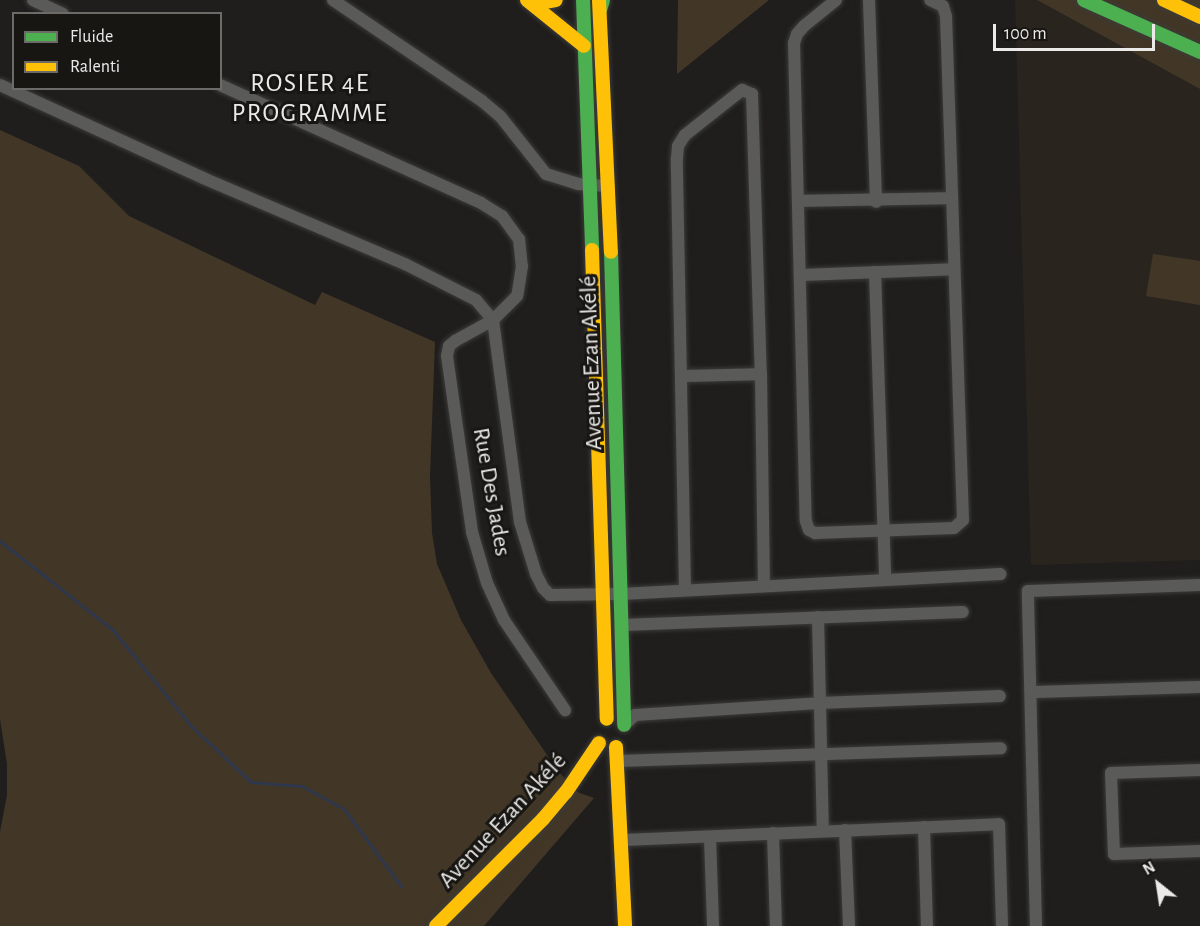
<!DOCTYPE html>
<meta charset="utf-8">
<style>
body{margin:0}
#map{position:relative;width:1200px;height:926px;overflow:hidden;background:#1f1e1d;font-family:"Alegreya Sans",sans-serif}
div>[style]{position:absolute}
.built>*{inset:0;background:#29251e}
.green>*{inset:0;background:#423727}
.stream>*{height:3px;margin:-1.5px;padding:0 1.5px;transform-origin:1.5px;border-radius:1.5px;background:#2e374c}
.roads{filter:drop-shadow(0 0 2px #3c3b39) drop-shadow(0 0 2px #3c3b39)}
.street>*{height:12px;margin:-6px;padding:0 6px;transform-origin:6px;border-radius:6px;background:#5a5a58}
.fast>*{height:14px;margin:-7px;padding:0 7px;transform-origin:7px;border-radius:7px;background:#4caf50}
.slow>*{height:14px;margin:-7px;padding:0 7px;transform-origin:7px;border-radius:7px;background:#ffc107}
span{translate:-50% -50%;white-space:nowrap;text-align:center;line-height:1.15;-webkit-text-stroke:6px #171613;paint-order:stroke}
.street-label{font-size:24px;color:#ebeae8}
.neighbourhood-label{font-size:26px;color:#ebeae8;letter-spacing:1.5px}
.legend{position:absolute;left:12px;top:12px;width:210px;height:78px;box-sizing:border-box;background:#171613;border:2px solid #6c6b68;margin:0;padding:8px 10px;list-style:none;font-size:18px;color:#ebeae8}
.legend li{display:flex;align-items:center;gap:12px;height:30px}
.legend b{width:30px;border:2px solid #6c6b68}
.north{position:absolute;left:1128px;top:854px;width:60px;height:60px;-webkit-text-stroke:4px #171613;paint-order:stroke;rotate:330deg;font-size:16px;font-weight:700;line-height:24px;text-align:center;color:#ebeae8}
.north::after{content:'';display:block;margin:auto;width:21px;height:27px;background:#ebeae8;clip-path:polygon(50% 0,100% 100%,50% 72%,0 100%)}
.scale{position:absolute;left:993px;top:24px;width:162px;height:27px;box-sizing:border-box;border:3px solid #ebeae8;border-top:0;padding-left:8px;font-size:18px;line-height:21px;white-space:nowrap;color:#ebeae8;-webkit-text-stroke:4px #171613;paint-order:stroke}
</style>
<div id="map">
<div class="built">
<i style="clip-path:polygon(1015px 0,1037px 0,1200px 89px,1200px 560px,1031px 565px)"></i>
</div>
<div class="green">
<i style="clip-path:polygon(678px 0,769px 0,677px 74px)"></i>
<i style="clip-path:polygon(1037px 0,1200px 0,1200px 89px)"></i>
<i style="clip-path:polygon(0 130px,79px 166px,129px 216px,315px 305px,322px 292px,435px 342px,430px 476px,432px 533px,437px 564px,461px 620px,491px 673px,558px 771px,577px 792px,594px 798px,484px 926px,0 926px,0 832px,7px 795px,7px 764px,0 719px)"></i>
<i style="clip-path:polygon(1153px 254px,1200px 261px,1200px 305px,1146px 296px)"></i>
</div>
<div class="stream">
<i style="left:0;top:541px;width:142px;rotate:38.2deg"></i>
<i style="left:112px;top:629px;width:125px;rotate:50.8deg"></i>
<i style="left:191px;top:726px;width:82px;rotate:43deg"></i>
<i style="left:251px;top:782px;width:51px;rotate:4.5deg"></i>
<i style="left:302px;top:786px;width:48px;rotate:28.7deg"></i>
<i style="left:344px;top:809px;width:97px;rotate:53.4deg"></i>
</div>
<div class="roads">
<div class="street">
<i style="left:33px;top:0;width:33px;rotate:25deg"></i>
<i style="left:333px;top:0;width:180px;rotate:34.1deg"></i>
<i style="left:482px;top:101px;width:23px;rotate:40deg"></i>
<i style="left:500px;top:116px;width:74px;rotate:51.6deg"></i>
<i style="left:546px;top:174px;width:34px;rotate:17deg"></i>
<i style="left:578px;top:184px;width:31px;rotate:4deg"></i>
<i style="left:836px;top:0;width:41px;rotate:140.9deg"></i>
<i style="left:804px;top:26px;width:11px;rotate:131deg"></i>
<i style="left:797px;top:34px;width:9px;rotate:108deg"></i>
<i style="left:794px;top:43px;width:478px;rotate:88.6deg"></i>
<i style="left:806px;top:521px;width:9px;rotate:72deg"></i>
<i style="left:809px;top:530px;width:7px;rotate:27deg"></i>
<i style="left:815px;top:533px;width:139px;rotate:-2.1deg"></i>
<i style="left:954px;top:528px;width:12px;rotate:-42deg"></i>
<i style="left:963px;top:520px;width:504px;rotate:-91.93deg"></i>
<i style="left:946px;top:16px;width:10px;rotate:-107deg"></i>
<i style="left:943px;top:6px;width:14px;rotate:-155deg"></i>
<i style="left:869px;top:0;width:202px;rotate:88deg"></i>
<i style="left:0;top:85px;width:223px;rotate:24.6deg"></i>
<i style="left:203px;top:178px;width:220px;rotate:23.1deg"></i>
<i style="left:405px;top:264px;width:80px;rotate:26.9deg"></i>
<i style="left:476px;top:300px;width:26px;rotate:50deg"></i>
<i style="left:493px;top:320px;width:204px;rotate:82.4deg"></i>
<i style="left:520px;top:522px;width:54px;rotate:72.9deg"></i>
<i style="left:536px;top:574px;width:16px;rotate:63deg"></i>
<i style="left:543px;top:588px;width:10px;rotate:45deg"></i>
<i style="left:550px;top:595px;width:71px;rotate:-0.8deg"></i>
<i style="left:621px;top:594px;width:380px;rotate:-3deg"></i>
<i style="left:220px;top:85px;width:286px;rotate:24.3deg"></i>
<i style="left:481px;top:203px;width:25px;rotate:32deg"></i>
<i style="left:502px;top:216px;width:29px;rotate:54deg"></i>
<i style="left:519px;top:239px;width:27px;rotate:84deg"></i>
<i style="left:522px;top:266px;width:30px;rotate:99deg"></i>
<i style="left:517px;top:296px;width:34px;rotate:135deg"></i>
<i style="left:493px;top:320px;width:43px;rotate:151.1deg"></i>
<i style="left:455px;top:341px;width:8px;rotate:140deg"></i>
<i style="left:449px;top:346px;width:10px;rotate:101deg"></i>
<i style="left:447px;top:356px;width:178px;rotate:81.9deg"></i>
<i style="left:472px;top:532px;width:53px;rotate:73.6deg"></i>
<i style="left:487px;top:583px;width:41px;rotate:65.3deg"></i>
<i style="left:504px;top:620px;width:109px;rotate:55.9deg"></i>
<i style="left:799px;top:201px;width:153px;rotate:-1.1deg"></i>
<i style="left:875px;top:272px;width:308px;rotate:88.1deg"></i>
<i style="left:801px;top:275px;width:153px;rotate:-2.2deg"></i>
<i style="left:681px;top:376px;width:80px;rotate:-1.4deg"></i>
<i style="left:685px;top:590px;width:432px;rotate:-91.1deg"></i>
<i style="left:677px;top:158px;width:12px;rotate:-85deg"></i>
<i style="left:678px;top:146px;width:13px;rotate:-58deg"></i>
<i style="left:685px;top:135px;width:73px;rotate:-38.3deg"></i>
<i style="left:742px;top:90px;width:11px;rotate:22deg"></i>
<i style="left:752px;top:94px;width:280px;rotate:88.2deg"></i>
<i style="left:761px;top:374px;width:212px;rotate:89.2deg"></i>
<i style="left:818px;top:617px;width:214px;rotate:88.7deg"></i>
<i style="left:622px;top:625px;width:341px;rotate:-2.2deg"></i>
<i style="left:1033px;top:692px;width:167px;rotate:-1.7deg"></i>
<i style="left:624px;top:725px;width:15px;rotate:-42deg"></i>
<i style="left:635px;top:715px;width:184px;rotate:-3.7deg"></i>
<i style="left:819px;top:703px;width:181px;rotate:-2.2deg"></i>
<i style="left:618px;top:761px;width:383px;rotate:-1.9deg"></i>
<i style="left:1200px;top:770px;width:89px;rotate:178.1deg"></i>
<i style="left:1111px;top:773px;width:81px;rotate:87.9deg"></i>
<i style="left:1114px;top:854px;width:86px;rotate:-2deg"></i>
<i style="left:924px;top:827px;width:99px;rotate:88.3deg"></i>
<i style="left:845px;top:830px;width:96px;rotate:87.6deg"></i>
<i style="left:773px;top:833px;width:93px;rotate:88.2deg"></i>
<i style="left:710px;top:838px;width:88px;rotate:88deg"></i>
<i style="left:623px;top:840px;width:376px;rotate:-2.4deg"></i>
<i style="left:999px;top:824px;width:102px;rotate:88.3deg"></i>
<i style="left:1036px;top:926px;width:335px;rotate:-91.4deg"></i>
<i style="left:1028px;top:591px;width:172px;rotate:-2deg"></i>
</div>
<div class="fast">
<i style="left:583px;top:0;width:250px;rotate:87.9deg"></i>
<i style="left:1084px;top:0;width:127px;rotate:24.1deg"></i>
<i style="left:600px;top:10px;width:10px;rotate:-73deg"></i>
<i style="left:611px;top:252px;width:473px;rotate:88.4deg"></i>
</div>
<div class="slow">
<i style="left:527px;top:0;width:73px;rotate:38.9deg"></i>
<i style="left:528px;top:0;width:11px;rotate:15deg"></i>
<i style="left:539px;top:3px;width:17px;rotate:-10deg"></i>
<i style="left:599px;top:0;width:252px;rotate:87.3deg"></i>
<i style="left:1164px;top:0;width:40px;rotate:25deg"></i>
<i style="left:592px;top:250px;width:469px;rotate:88.2deg"></i>
<i style="left:616px;top:747px;width:179px;rotate:87.1deg"></i>
<i style="left:436px;top:926px;width:151px;rotate:-45deg"></i>
<i style="left:543px;top:819px;width:35px;rotate:-50deg"></i>
<i style="left:566px;top:792px;width:59px;rotate:-56deg"></i>
</div>
</div>
<div class="street-label">
<span style="left:592px;top:363px;rotate:-92deg">Avenue Ezan Akélé</span>
<span style="left:491px;top:492px;rotate:80deg">Rue Des Jades</span>
<span style="left:503px;top:821px;rotate:-47deg">Avenue Ezan Akélé</span>
</div>
<div class="neighbourhood-label">
<span style="left:310px;top:99px">ROSIER 4E<br>PROGRAMME</span>
</div>
<ul class="legend">
<li><b style="height:8px;background:#4caf50"></b>Fluide</li>
<li><b style="height:8px;background:#ffc107"></b>Ralenti</li>
</ul>
<div class="north">N</div>
<div class="scale">100 m</div>
</div>
